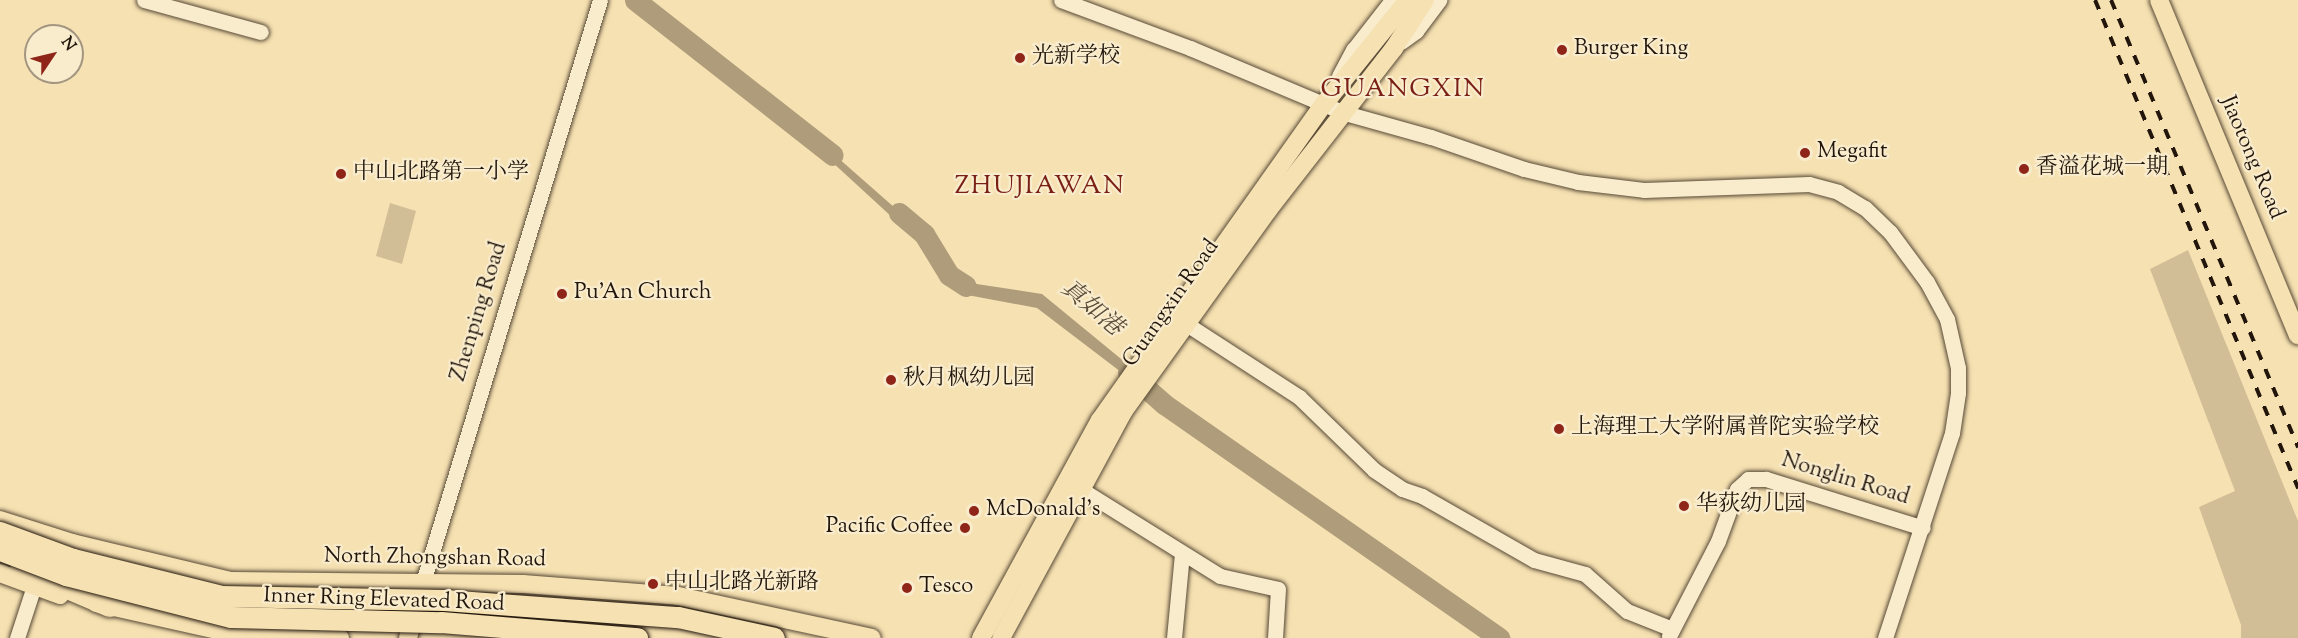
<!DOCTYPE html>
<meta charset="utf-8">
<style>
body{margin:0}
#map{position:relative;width:2298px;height:638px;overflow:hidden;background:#f6e1b2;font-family:"Sorts Mill Goudy","Noto Serif SC",serif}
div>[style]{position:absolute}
.green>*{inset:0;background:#d2be96}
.water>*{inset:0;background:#ae9c7a}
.river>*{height:21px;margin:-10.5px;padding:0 10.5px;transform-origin:10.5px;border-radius:10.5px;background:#ae9c7a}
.roads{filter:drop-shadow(0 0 2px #574936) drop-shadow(0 0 2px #574936)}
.minor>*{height:15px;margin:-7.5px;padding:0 7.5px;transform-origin:7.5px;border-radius:7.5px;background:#f9eccd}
.major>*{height:18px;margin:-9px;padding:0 9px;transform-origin:9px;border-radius:9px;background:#f6e1b2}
.highway>*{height:21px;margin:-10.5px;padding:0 10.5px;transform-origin:10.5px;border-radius:10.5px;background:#f6e1b2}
.rail>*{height:4px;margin-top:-2px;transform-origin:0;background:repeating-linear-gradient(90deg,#22160c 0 10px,transparent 0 20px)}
.bridges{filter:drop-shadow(0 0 2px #22160c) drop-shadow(0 0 2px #22160c)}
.highway-bridge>*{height:21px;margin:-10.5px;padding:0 10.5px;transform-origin:10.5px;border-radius:10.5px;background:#f6e1b2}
.dots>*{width:16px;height:16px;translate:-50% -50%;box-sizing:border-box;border:3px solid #f9eccd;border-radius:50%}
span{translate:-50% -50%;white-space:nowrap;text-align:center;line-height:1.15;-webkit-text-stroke:4.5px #f9eccd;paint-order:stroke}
.poi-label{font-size:22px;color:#22160c}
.left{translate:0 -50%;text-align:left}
.right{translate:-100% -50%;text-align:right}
.street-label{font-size:22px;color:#22160c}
.water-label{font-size:24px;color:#5a4c38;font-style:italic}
.quarter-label{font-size:26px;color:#7a1f14;letter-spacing:1.5px}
.north{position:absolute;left:24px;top:24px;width:60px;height:60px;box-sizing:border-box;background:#f9eccd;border:2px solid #a39680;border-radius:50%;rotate:55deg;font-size:16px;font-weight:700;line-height:24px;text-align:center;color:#22160c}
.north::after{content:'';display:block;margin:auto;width:21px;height:27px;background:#8f2418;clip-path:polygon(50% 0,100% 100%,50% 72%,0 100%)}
</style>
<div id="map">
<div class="green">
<i style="clip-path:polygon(390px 203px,416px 211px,402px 264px,376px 256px)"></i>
<i style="clip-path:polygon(2188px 250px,2298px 521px,2298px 638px,2241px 638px,2241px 625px,2199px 507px,2235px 491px,2150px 269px)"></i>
</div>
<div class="water">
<i style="clip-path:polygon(628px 0,636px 0,812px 135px,920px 230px,945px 268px,970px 283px,1042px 294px,1126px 363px,1121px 372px,1037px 308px,962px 294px,942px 280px,917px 240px,807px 139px)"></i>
</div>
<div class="river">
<i style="left:635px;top:0;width:251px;rotate:38.1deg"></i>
<i style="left:899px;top:213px;width:33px;rotate:40deg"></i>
<i style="left:924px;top:234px;width:48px;rotate:58.6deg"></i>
<i style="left:949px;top:275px;width:20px;rotate:33deg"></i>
<i style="left:1128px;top:372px;width:48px;rotate:41.6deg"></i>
<i style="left:1164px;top:404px;width:409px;rotate:34.9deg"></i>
</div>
<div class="roads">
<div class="minor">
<i style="left:144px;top:0;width:121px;rotate:15.3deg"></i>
<i style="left:1061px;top:0;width:138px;rotate:20.4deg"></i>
<i style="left:1190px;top:48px;width:168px;rotate:22.8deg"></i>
<i style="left:1345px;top:113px;width:89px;rotate:15.6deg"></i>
<i style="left:1431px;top:137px;width:98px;rotate:19deg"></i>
<i style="left:1524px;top:169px;width:56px;rotate:13.5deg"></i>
<i style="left:1578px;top:182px;width:66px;rotate:6.9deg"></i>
<i style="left:1644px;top:190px;width:165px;rotate:-2.1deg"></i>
<i style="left:1809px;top:184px;width:30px;rotate:15deg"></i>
<i style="left:1838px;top:192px;width:31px;rotate:31deg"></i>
<i style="left:1865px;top:208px;width:35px;rotate:44deg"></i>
<i style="left:1890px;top:232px;width:62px;rotate:53.5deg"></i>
<i style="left:1927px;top:282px;width:42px;rotate:61.6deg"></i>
<i style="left:1947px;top:319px;width:50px;rotate:77.3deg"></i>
<i style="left:1958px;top:368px;width:25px;rotate:90deg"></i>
<i style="left:1958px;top:393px;width:40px;rotate:98.5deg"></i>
<i style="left:1952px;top:433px;width:216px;rotate:108.1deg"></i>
<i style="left:1401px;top:42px;width:19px;rotate:-36deg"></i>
<i style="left:1416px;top:31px;width:39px;rotate:-53deg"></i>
<i style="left:1339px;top:76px;width:30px;rotate:-62deg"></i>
<i style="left:1353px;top:50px;width:63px;rotate:-52deg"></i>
<i style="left:1185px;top:323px;width:136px;rotate:33deg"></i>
<i style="left:1299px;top:397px;width:105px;rotate:44.2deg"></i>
<i style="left:1374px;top:470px;width:34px;rotate:34deg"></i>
<i style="left:1402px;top:489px;width:21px;rotate:19deg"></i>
<i style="left:1422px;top:496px;width:129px;rotate:29.7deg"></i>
<i style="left:1534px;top:560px;width:53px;rotate:15.4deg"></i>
<i style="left:1585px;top:574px;width:56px;rotate:41.4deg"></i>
<i style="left:1627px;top:611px;width:48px;rotate:21.8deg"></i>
<i style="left:1079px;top:488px;width:166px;rotate:32deg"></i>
<i style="left:1220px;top:576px;width:59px;rotate:12.6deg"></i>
<i style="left:1278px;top:589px;width:49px;rotate:93.5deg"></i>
<i style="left:423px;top:582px;width:608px;rotate:-73.08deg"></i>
<i style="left:1669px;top:636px;width:107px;rotate:-62.7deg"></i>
<i style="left:1718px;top:541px;width:55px;rotate:-69.9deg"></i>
<i style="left:1737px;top:489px;width:15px;rotate:-42deg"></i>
<i style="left:1748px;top:479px;width:18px"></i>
<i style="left:1766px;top:479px;width:164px;rotate:17.3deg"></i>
<i style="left:17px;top:638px;width:55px;rotate:-71.9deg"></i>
<i style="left:1174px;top:638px;width:85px;rotate:-84.6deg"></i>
</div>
<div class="major">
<i style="left:2159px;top:0;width:363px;rotate:67.5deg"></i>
<i style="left:0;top:520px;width:76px;rotate:17.7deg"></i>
<i style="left:72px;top:543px;width:163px;rotate:13.5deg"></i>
<i style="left:230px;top:581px;width:293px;rotate:0.6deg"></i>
<i style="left:523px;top:584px;width:155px;rotate:4.4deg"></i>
<i style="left:678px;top:596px;width:198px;rotate:12.2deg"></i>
<i style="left:0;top:573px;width:64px;rotate:20.1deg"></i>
<i style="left:96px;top:603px;width:147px;rotate:12.6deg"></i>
<i style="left:239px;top:635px;width:101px;rotate:1.7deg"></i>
<i style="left:408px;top:638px;width:31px;rotate:-75deg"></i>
<i style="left:981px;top:638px;width:248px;rotate:-61.4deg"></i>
<i style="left:1100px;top:420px;width:387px;rotate:-54.7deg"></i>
<i style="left:1324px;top:104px;width:134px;rotate:-51.1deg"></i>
<i style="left:1001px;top:638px;width:257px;rotate:-61.6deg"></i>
<i style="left:1123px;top:412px;width:249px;rotate:-54.3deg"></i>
<i style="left:1268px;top:210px;width:205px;rotate:-52.1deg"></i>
<i style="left:1394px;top:48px;width:57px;rotate:-57.1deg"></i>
</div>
<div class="highway">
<i style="left:20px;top:568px;width:97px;rotate:23.1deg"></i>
</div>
</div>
<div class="rail">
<i style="left:2095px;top:0;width:529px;rotate:67.41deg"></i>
<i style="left:2111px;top:0;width:485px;rotate:67.3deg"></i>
</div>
<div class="bridges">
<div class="highway-bridge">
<i style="left:0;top:532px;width:78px;rotate:20.3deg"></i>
<i style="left:73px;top:559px;width:153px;rotate:14deg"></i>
<i style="left:221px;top:596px;width:223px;rotate:1deg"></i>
<i style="left:444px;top:600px;width:235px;rotate:4.2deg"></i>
<i style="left:678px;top:617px;width:98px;rotate:12.3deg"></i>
<i style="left:0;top:550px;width:71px;rotate:20.7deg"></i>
<i style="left:66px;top:575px;width:170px;rotate:14.3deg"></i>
<i style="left:231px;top:617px;width:210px;rotate:1.4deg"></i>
<i style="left:441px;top:622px;width:197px;rotate:4.7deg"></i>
</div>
</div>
<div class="dots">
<i style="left:1562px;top:50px;background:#8f2418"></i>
<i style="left:1020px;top:58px;background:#8f2418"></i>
<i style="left:1805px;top:153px;background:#8f2418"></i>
<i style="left:2024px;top:169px;background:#8f2418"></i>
<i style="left:341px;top:174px;background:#8f2418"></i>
<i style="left:562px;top:294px;background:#8f2418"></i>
<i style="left:891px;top:380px;background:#8f2418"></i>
<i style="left:1559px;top:429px;background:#8f2418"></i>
<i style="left:1684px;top:506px;background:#8f2418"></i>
<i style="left:974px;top:511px;background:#8f2418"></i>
<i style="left:965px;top:528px;background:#8f2418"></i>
<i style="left:653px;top:584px;background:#8f2418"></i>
<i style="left:907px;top:588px;background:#8f2418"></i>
</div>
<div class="poi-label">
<span class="left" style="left:1574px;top:50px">Burger King</span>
<span class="left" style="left:1032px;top:58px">光新学校</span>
<span class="left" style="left:1817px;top:153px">Megafit</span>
<span class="left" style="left:2036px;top:169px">香溢花城一期</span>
<span class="left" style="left:353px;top:174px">中山北路第一小学</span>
<span class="left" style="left:574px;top:294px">Pu'An Church</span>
<span class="left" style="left:903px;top:380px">秋月枫幼儿园</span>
<span class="left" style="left:1571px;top:429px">上海理工大学附属普陀实验学校</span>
<span class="left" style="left:1696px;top:506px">华荻幼儿园</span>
<span class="left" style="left:986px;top:511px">McDonald's</span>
<span class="right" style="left:953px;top:528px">Pacific Coffee</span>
<span class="left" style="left:665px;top:584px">中山北路光新路</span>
<span class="left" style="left:919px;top:588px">Tesco</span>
</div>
<div class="street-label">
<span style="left:2251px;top:158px;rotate:67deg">Jiaotong Road</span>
<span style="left:1172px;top:304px;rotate:-55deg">Guangxin Road</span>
<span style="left:480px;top:312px;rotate:-73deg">Zhenping Road</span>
<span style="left:1845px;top:480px;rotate:17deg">Nonglin Road</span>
<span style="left:435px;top:559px;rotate:1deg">North Zhongshan Road</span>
<span style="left:384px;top:601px;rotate:2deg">Inner Ring Elevated Road</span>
</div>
<div class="water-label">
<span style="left:1091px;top:309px;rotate:40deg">真如港</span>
</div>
<div class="quarter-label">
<span style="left:1403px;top:90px">GUANGXIN</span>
<span style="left:1040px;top:187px">ZHUJIAWAN</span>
</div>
<div class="north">N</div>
</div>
